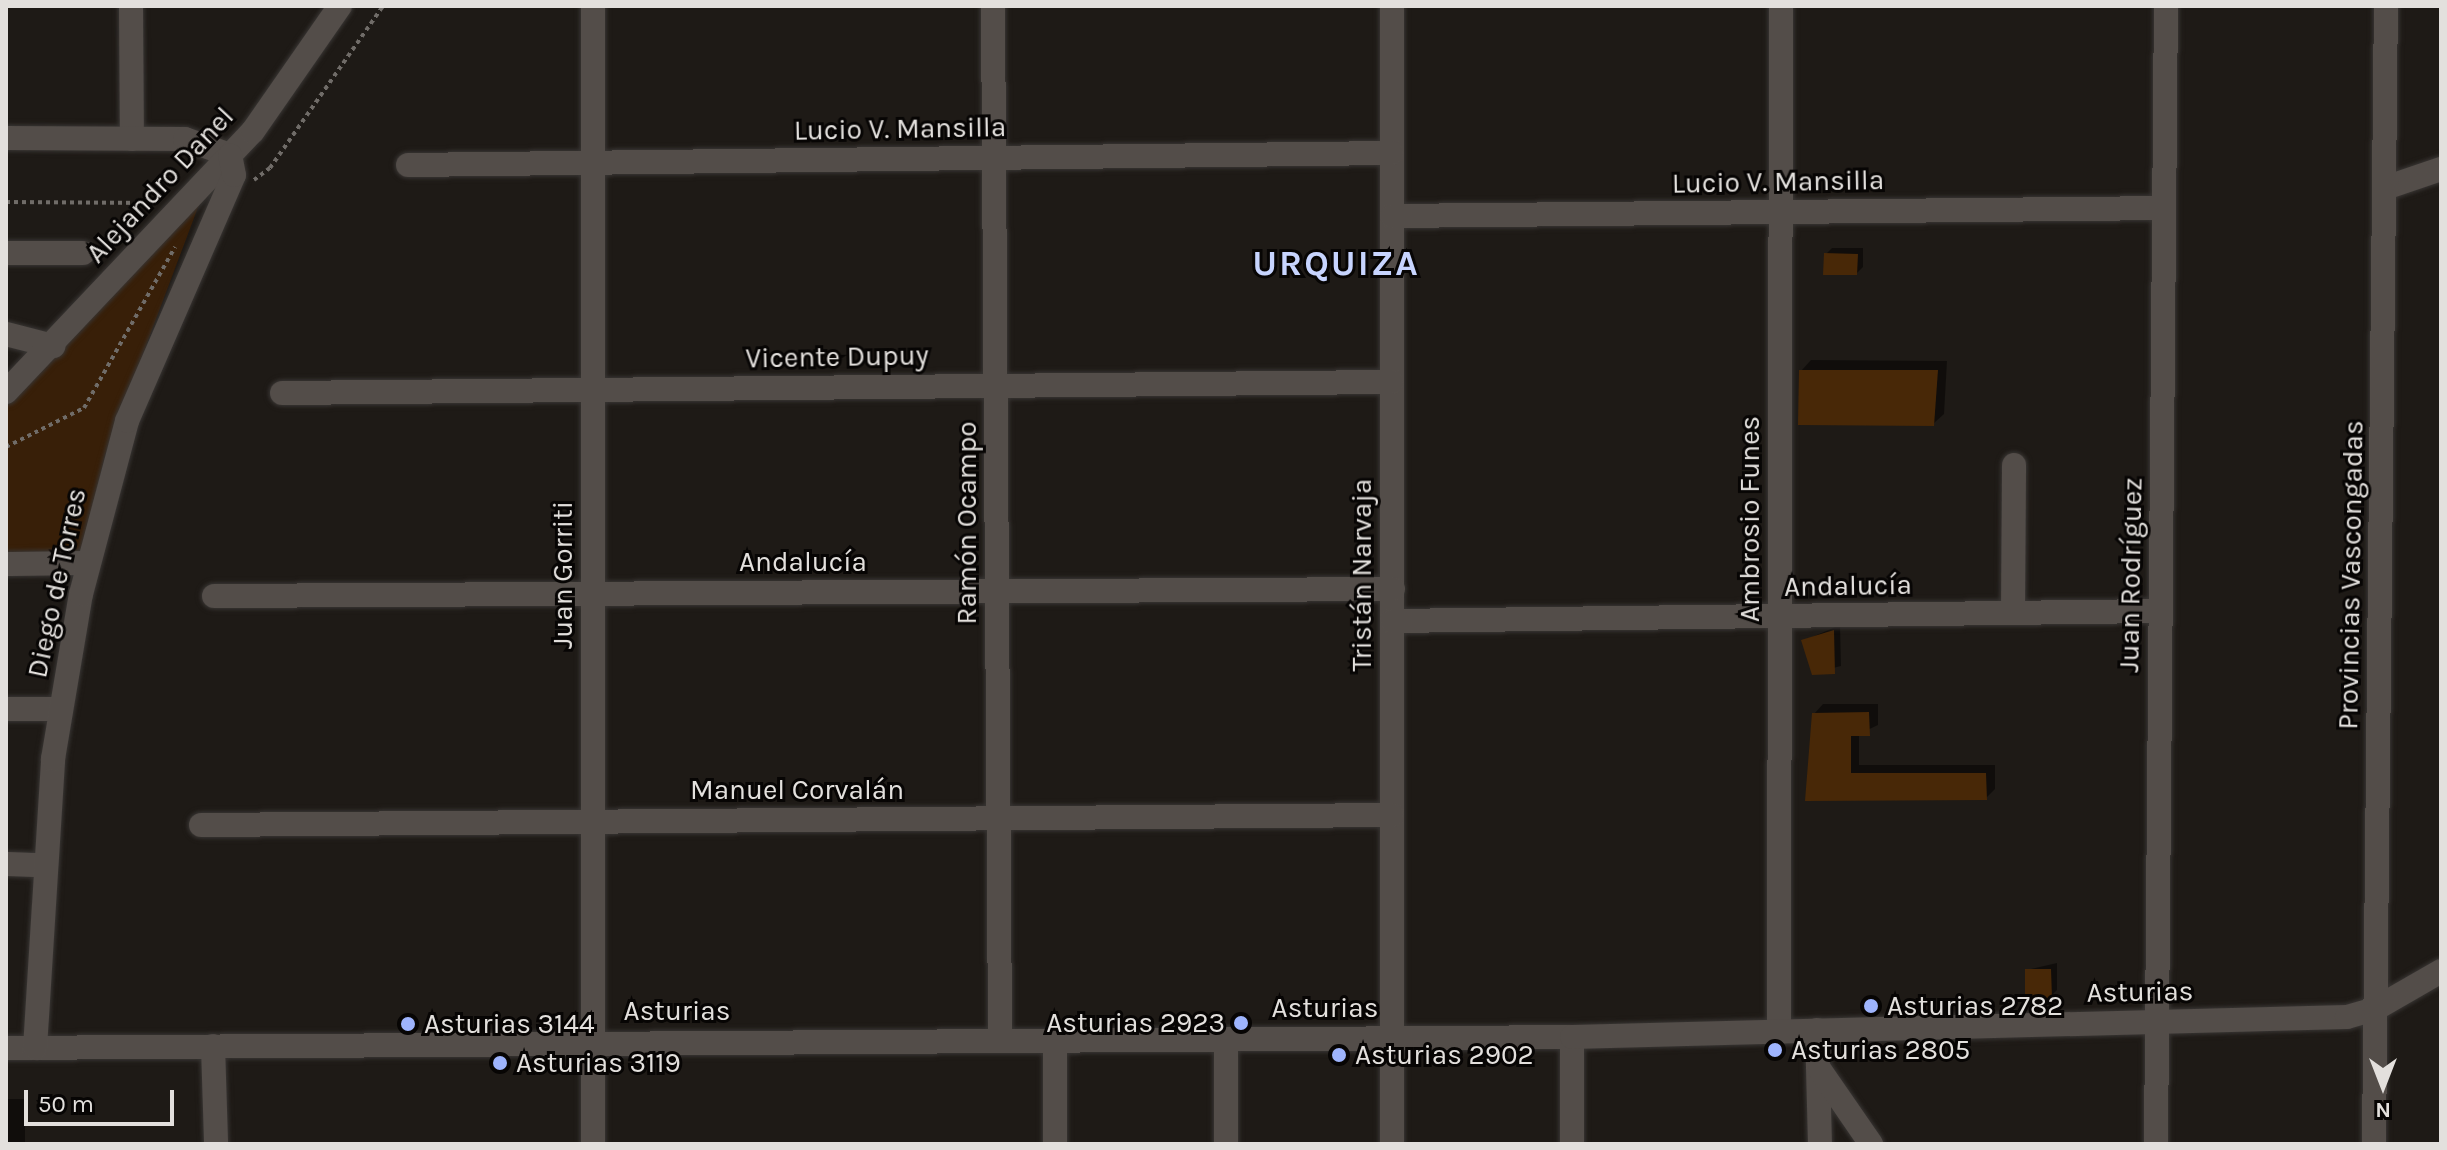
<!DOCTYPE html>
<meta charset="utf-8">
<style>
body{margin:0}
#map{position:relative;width:2447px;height:1150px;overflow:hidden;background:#1e1a16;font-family:Karla,sans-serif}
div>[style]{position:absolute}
.green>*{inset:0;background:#381f08}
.shadow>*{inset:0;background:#0007}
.building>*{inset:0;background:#482807}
.path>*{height:4px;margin-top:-2px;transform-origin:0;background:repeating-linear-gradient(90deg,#706c68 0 4px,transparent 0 8px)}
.roads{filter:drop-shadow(0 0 2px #383533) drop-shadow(0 0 2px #383533)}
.minor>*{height:24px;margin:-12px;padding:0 12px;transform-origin:12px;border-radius:12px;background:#534d49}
.dots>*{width:22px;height:22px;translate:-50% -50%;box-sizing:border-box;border:4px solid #070504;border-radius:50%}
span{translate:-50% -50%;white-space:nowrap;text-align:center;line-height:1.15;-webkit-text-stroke:6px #070504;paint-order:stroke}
.street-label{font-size:28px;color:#e3e0dd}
.poi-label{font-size:28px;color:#e3e0dd}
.left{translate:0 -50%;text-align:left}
.right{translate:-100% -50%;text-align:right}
.district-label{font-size:36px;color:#c7d4fe;font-weight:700;letter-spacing:2px}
.frame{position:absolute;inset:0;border:8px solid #e3e0dd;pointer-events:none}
.north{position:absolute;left:2343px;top:1046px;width:80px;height:80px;-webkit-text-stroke:6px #070504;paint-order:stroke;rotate:180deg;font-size:22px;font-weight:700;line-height:32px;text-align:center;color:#e3e0dd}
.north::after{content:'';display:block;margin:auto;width:28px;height:36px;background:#e3e0dd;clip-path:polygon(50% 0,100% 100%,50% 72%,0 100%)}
.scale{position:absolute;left:24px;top:1090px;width:150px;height:36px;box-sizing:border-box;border:4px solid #e3e0dd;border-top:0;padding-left:10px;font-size:24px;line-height:28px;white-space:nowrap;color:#e3e0dd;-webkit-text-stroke:6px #070504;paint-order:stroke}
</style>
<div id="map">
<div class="green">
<i style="clip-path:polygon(203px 194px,105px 455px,82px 552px,6px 557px,6px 407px)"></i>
</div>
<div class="shadow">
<i style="clip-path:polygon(1832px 248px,1863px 248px,1863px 267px,1857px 273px,1826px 254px)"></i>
<i style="clip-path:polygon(1811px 360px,1947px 361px,1944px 414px,1933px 424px,1801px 371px)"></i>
<i style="clip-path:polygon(1840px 625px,1841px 666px,1813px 673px,1803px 641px)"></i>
<i style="clip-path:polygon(1823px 704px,1878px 704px,1878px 725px,1859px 734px,1859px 765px,1995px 765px,1995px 789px,1986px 798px,1808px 799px,1814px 714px)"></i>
<i style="clip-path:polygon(2057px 963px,2057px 990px,2051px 996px,2027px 970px)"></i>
<i style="clip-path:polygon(6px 1099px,25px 1099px,25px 1144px,6px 1144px)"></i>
</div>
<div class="building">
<i style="clip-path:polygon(1824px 253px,1858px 254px,1857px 275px,1823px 275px)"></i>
<i style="clip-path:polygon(1799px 370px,1938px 370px,1934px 426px,1798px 425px)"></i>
<i style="clip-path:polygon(1834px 630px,1835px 674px,1812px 675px,1801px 640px)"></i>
<i style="clip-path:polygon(1869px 712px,1870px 736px,1851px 736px,1851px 773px,1986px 773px,1987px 800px,1805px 801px,1812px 713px)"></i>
<i style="clip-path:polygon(2025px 969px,2051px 969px,2052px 998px,2025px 998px)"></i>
</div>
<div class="path">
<i style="left:254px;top:180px;width:20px;rotate:-37deg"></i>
<i style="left:270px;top:168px;width:198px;rotate:-55.1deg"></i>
<i style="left:6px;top:202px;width:150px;rotate:0.4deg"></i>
<i style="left:6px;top:447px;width:87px;rotate:-26.6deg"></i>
<i style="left:84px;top:408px;width:185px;rotate:-60.5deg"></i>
</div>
<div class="roads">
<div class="minor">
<i style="left:131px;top:6px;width:133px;rotate:89.6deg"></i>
<i style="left:993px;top:6px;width:1034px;rotate:89.61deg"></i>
<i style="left:1392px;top:6px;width:1138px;rotate:90deg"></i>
<i style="left:6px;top:138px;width:179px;rotate:0.3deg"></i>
<i style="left:185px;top:139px;width:48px;rotate:19.6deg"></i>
<i style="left:408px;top:165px;width:984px;rotate:-0.7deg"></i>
<i style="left:2385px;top:188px;width:59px;rotate:-18.7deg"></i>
<i style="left:1392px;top:216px;width:772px;rotate:-0.59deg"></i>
<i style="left:6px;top:253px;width:77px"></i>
<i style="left:6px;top:334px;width:49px;rotate:14.3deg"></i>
<i style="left:6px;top:392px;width:359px;rotate:-46.6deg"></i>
<i style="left:253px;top:131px;width:152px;rotate:-55.2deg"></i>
<i style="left:282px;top:393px;width:1110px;rotate:-0.57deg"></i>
<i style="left:6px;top:564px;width:82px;rotate:-0.7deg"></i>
<i style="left:214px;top:596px;width:1179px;rotate:-0.34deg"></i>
<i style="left:2013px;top:613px;width:148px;rotate:-89.6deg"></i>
<i style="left:1392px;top:621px;width:768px;rotate:-0.75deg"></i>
<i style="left:6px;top:709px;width:55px"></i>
<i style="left:201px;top:825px;width:1191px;rotate:-0.48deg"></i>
<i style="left:6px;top:864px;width:37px;rotate:2deg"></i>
<i style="left:1817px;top:1030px;width:114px;rotate:88.5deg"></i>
<i style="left:1779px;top:1031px;width:1025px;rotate:-89.89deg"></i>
<i style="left:1572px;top:1037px;width:107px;rotate:90deg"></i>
<i style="left:1055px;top:1041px;width:103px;rotate:90deg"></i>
<i style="left:213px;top:1046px;width:98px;rotate:88.2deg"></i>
<i style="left:6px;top:1048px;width:1566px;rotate:-0.4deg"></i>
<i style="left:1572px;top:1037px;width:775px;rotate:-1.48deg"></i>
<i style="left:2347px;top:1017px;width:29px;rotate:-16deg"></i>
<i style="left:2375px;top:1009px;width:76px;rotate:-29.9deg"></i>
<i style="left:35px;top:1048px;width:290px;rotate:-86.4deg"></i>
<i style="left:53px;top:759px;width:167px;rotate:-80.4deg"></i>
<i style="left:81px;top:594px;width:179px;rotate:-75.1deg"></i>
<i style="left:127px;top:421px;width:268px;rotate:-66.5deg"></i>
<i style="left:234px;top:175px;width:20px;rotate:-101deg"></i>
<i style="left:1820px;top:1070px;width:90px;rotate:55.4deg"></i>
<i style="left:593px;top:1144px;width:1138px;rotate:-90deg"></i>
<i style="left:1226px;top:1144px;width:105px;rotate:-90deg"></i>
<i style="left:2156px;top:1144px;width:1138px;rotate:-89.5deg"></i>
<i style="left:2374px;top:1144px;width:1138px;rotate:-89.4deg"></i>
</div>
</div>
<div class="dots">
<i style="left:1871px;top:1006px;background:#9eb4fd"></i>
<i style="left:1241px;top:1023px;background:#9eb4fd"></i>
<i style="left:408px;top:1024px;background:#9eb4fd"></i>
<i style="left:1775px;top:1050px;background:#9eb4fd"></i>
<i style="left:1339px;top:1055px;background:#9eb4fd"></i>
<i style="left:500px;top:1063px;background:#9eb4fd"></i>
</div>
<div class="street-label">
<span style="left:900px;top:129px;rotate:-1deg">Lucio V. Mansilla</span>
<span style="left:1778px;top:182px;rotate:-1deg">Lucio V. Mansilla</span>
<span style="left:160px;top:185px;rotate:-47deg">Alejandro Danel</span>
<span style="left:837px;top:357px;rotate:-1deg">Vicente Dupuy</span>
<span style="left:1750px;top:519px;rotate:-90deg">Ambrosio Funes</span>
<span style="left:967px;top:523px;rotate:-90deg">Ramón Ocampo</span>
<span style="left:803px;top:562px">Andalucía</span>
<span style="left:563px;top:575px;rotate:-90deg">Juan Gorriti</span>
<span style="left:1362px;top:575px;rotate:-90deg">Tristán Narvaja</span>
<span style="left:2131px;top:575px;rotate:-89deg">Juan Rodríguez</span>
<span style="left:2351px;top:575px;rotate:-89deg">Provincias Vascongadas</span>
<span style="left:57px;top:583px;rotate:-78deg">Diego de Torres</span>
<span style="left:1848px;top:586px;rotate:-1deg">Andalucía</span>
<span style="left:797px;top:790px">Manuel Corvalán</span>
<span style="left:2140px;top:992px;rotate:-1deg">Asturias</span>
<span style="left:1325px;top:1008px">Asturias</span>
<span style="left:677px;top:1011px">Asturias</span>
</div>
<div class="poi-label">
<span class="left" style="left:1887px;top:1006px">Asturias 2782</span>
<span class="right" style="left:1225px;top:1023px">Asturias 2923</span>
<span class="left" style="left:424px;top:1024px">Asturias 3144</span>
<span class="left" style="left:1791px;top:1050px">Asturias 2805</span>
<span class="left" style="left:1355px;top:1055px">Asturias 2902</span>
<span class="left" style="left:516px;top:1063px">Asturias 3119</span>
</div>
<div class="district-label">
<span style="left:1336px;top:264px">URQUIZA</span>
</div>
<div class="frame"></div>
<div class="north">N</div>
<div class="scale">50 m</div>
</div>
